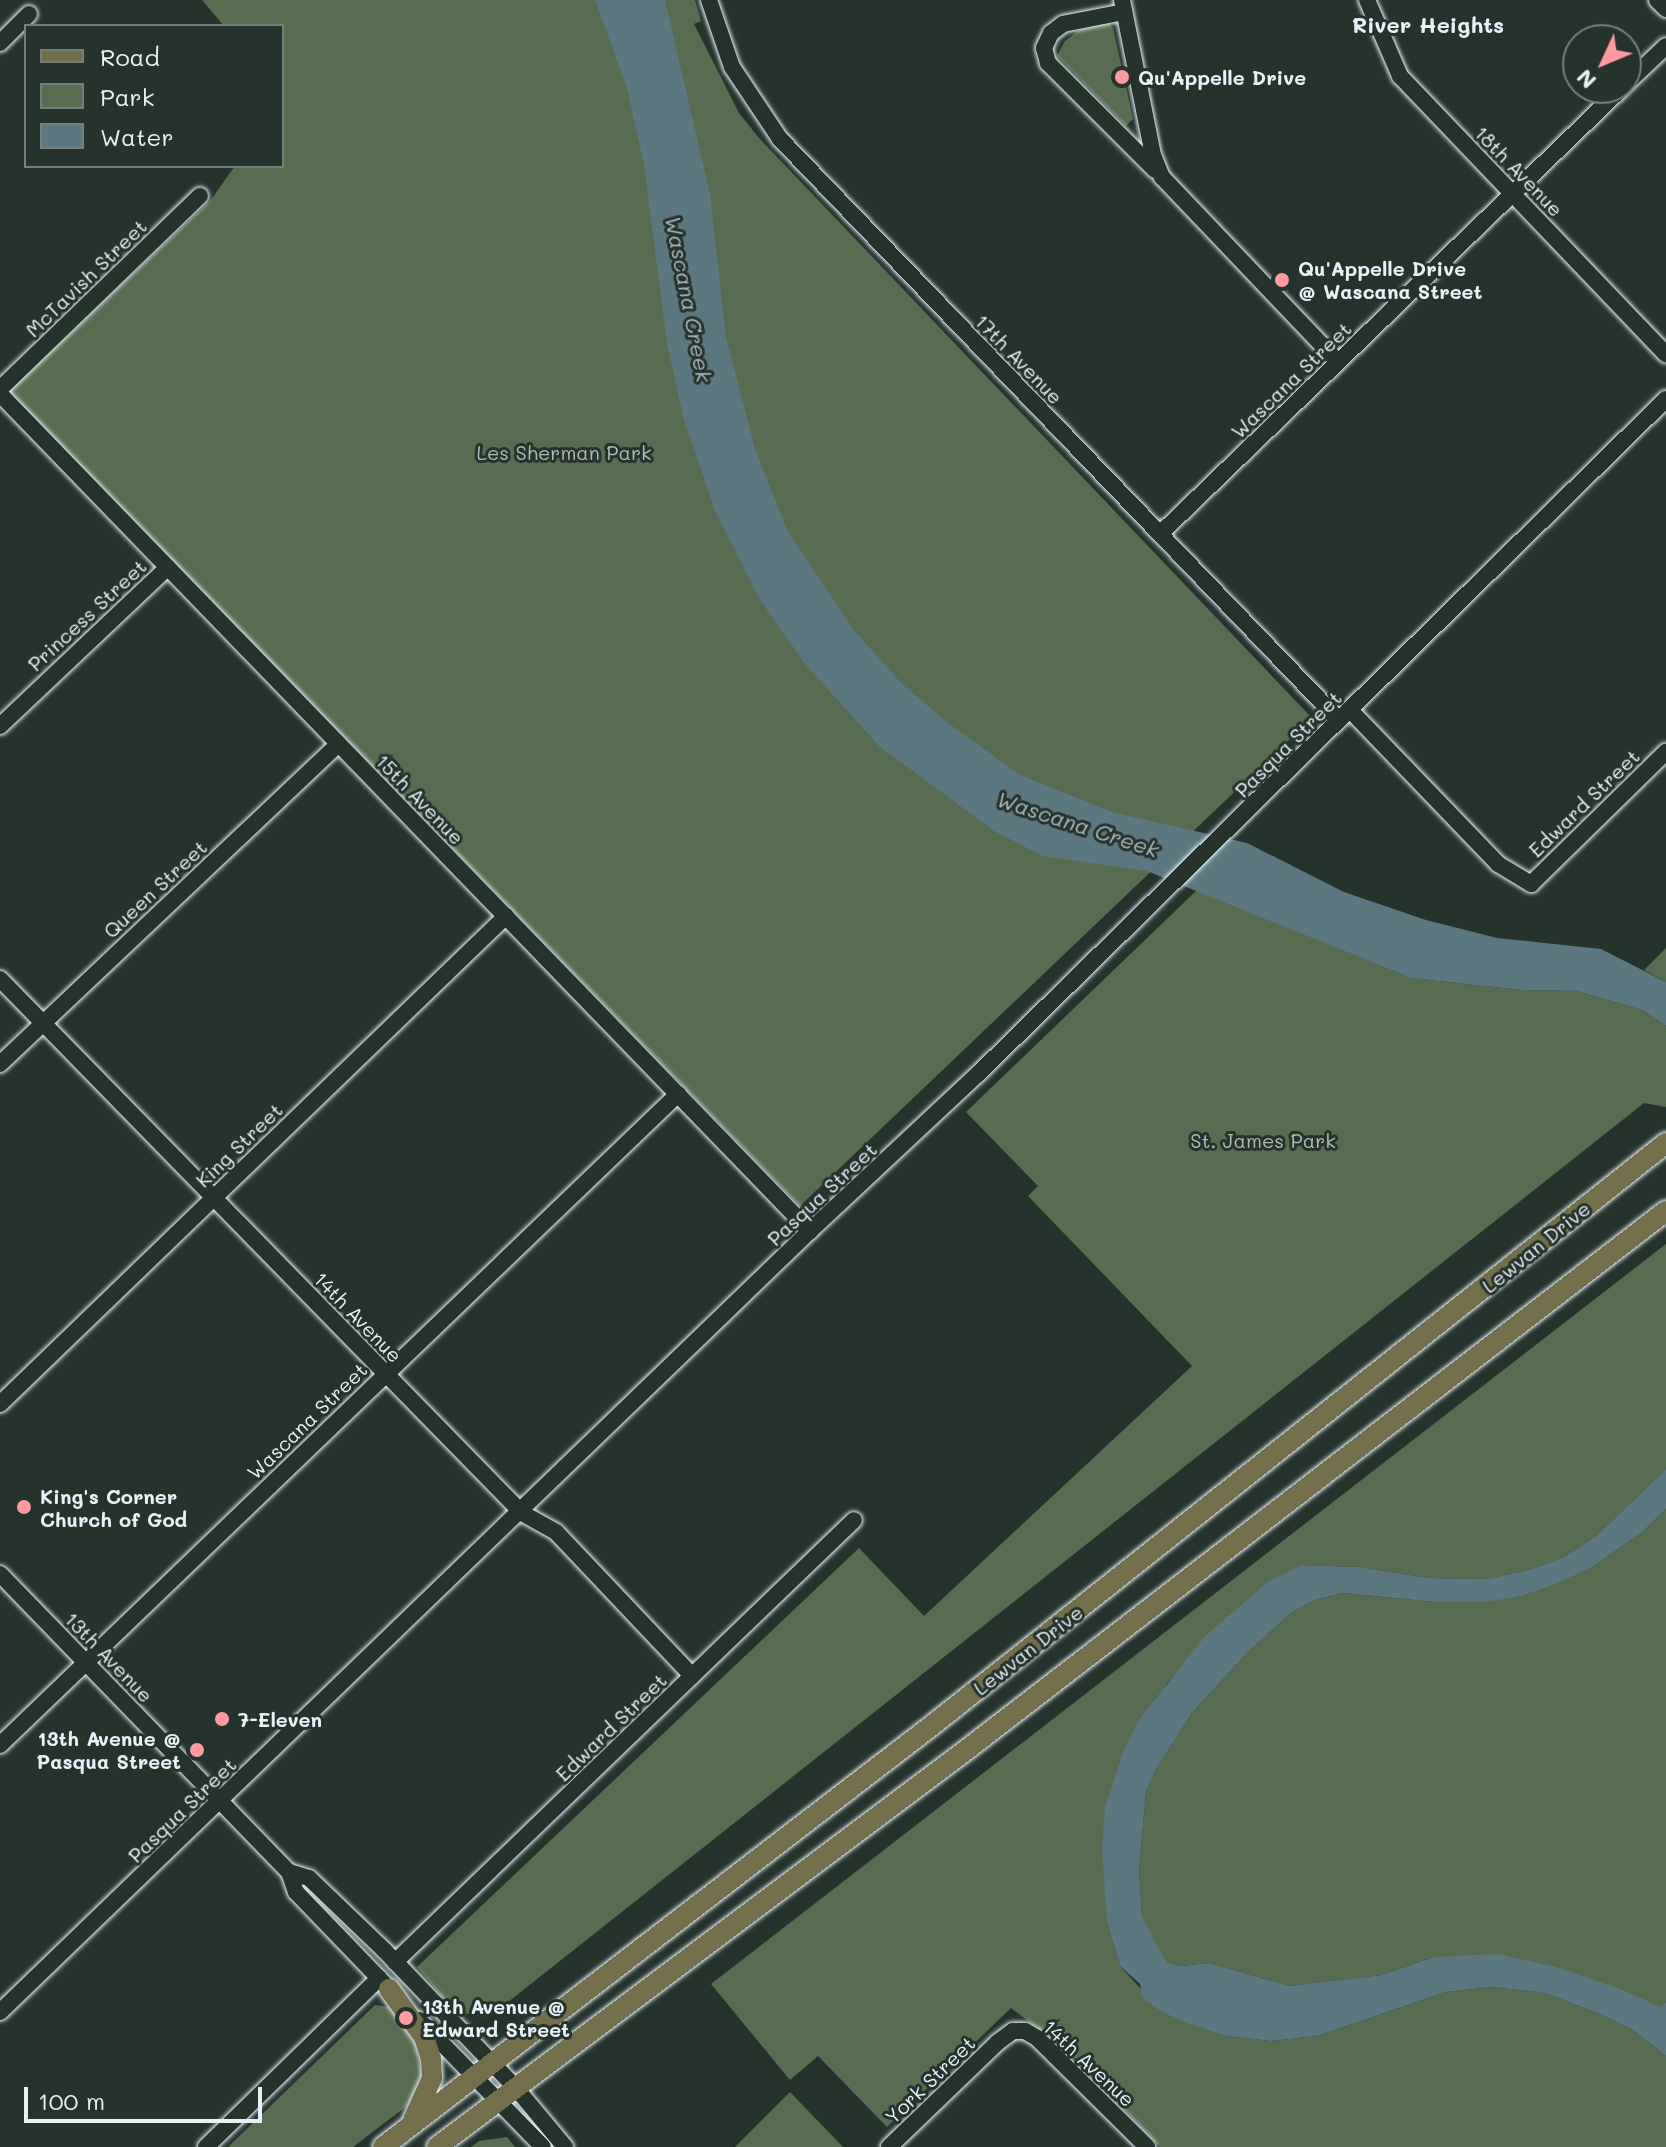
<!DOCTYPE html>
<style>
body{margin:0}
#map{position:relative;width:1666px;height:2147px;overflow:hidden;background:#26332d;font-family:Mali,sans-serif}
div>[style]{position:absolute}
.green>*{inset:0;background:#576c50}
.water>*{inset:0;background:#5b777f}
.roads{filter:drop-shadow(0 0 2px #e8f1f8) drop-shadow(0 0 2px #e8f1f8)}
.minor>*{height:16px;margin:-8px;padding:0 8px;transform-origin:8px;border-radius:8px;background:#26332d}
.major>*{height:20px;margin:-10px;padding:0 10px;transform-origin:10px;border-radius:10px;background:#726f4a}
.dots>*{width:22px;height:22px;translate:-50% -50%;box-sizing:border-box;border:4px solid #26332d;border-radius:50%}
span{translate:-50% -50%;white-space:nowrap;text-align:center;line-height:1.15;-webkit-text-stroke:6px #26332d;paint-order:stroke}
.poi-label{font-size:20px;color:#e8f1f8;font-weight:700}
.left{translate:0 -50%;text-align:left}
.right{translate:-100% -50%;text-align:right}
.street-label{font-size:20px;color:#e8f1f8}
.park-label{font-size:20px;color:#aebcb5}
.neighbourhood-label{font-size:22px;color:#e8f1f8;font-weight:700}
.water-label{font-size:22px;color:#a9bac2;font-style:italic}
.legend{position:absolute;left:24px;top:24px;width:260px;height:144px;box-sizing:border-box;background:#26332d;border:2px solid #747f7e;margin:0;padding:10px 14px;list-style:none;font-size:24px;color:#e8f1f8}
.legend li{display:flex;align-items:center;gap:16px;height:40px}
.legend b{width:40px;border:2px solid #747f7e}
.north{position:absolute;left:1562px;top:24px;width:80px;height:80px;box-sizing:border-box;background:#26332d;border:2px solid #747f7e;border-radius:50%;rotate:226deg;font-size:22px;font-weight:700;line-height:32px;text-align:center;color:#e8f1f8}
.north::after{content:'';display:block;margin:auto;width:28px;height:36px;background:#ff9aa2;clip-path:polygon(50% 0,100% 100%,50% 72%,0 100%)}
.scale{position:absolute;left:24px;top:2087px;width:238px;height:36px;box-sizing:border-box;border:4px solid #e8f1f8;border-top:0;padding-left:10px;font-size:24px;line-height:28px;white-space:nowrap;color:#e8f1f8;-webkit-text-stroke:6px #26332d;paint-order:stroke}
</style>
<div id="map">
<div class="green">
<i style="clip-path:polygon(202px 0,695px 0,701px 21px,694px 24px,739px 113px,759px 138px,1312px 718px,800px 1206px,8px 391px,210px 201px,235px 166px,282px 166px,282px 26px,224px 26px)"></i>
<i style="clip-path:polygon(1108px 22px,1113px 28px,1133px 119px,1126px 126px,1057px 56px,1065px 41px,1079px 30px)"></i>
<i style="clip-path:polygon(1197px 890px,1411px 978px,1521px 990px,1576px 991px,1642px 1010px,1666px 1026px,1666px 1107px,1644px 1103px,489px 2017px,455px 2012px,417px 1967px,859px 1548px,924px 1616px,1192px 1366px,1028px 1196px,1038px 1186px,966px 1112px)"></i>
<i style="clip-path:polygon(1666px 948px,1666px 982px,1644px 970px)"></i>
<i style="clip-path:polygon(1666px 1244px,1666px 1469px,1597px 1535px,1566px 1556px,1532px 1569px,1486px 1579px,1429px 1578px,1359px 1567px,1302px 1565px,1167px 1683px,1107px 1922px,1120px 1966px,1162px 2012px,1227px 2036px,1271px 2041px,1317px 2036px,1446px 1992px,1492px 1987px,1545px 1993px,1597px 2013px,1633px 2030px,1666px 2056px,1666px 2147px,1160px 2147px,1069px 2052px,1011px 2008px,887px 2127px,818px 2056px,790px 2080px,711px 1984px)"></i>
<i style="clip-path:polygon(1666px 1509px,1666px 2002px,1660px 2008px,1626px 1991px,1434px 1957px,1381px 1975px,1290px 1986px,1209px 1963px,1181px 1966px,1165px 1962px,1142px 1916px,1139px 1870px,1146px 1792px,1155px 1771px,1192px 1713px,1247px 1653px,1292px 1612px,1315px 1600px,1343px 1593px,1435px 1602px,1522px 1596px,1591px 1568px,1641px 1533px)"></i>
<i style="clip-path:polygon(375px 2005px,390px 2007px,415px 2041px,422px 2076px,412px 2102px,353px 2147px,228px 2147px)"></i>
<i style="clip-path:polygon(790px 2092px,843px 2147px,735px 2147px)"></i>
<i style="clip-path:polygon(507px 2137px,515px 2147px,471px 2147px,479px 2141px)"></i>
</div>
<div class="water">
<i style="clip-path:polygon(595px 0,665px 0,710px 194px,726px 337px,756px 452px,788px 532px,854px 630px,901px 683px,948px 723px,1020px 775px,1112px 812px,1247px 843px,1344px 892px,1426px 920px,1497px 938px,1601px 949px,1666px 982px,1666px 1026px,1642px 1010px,1576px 991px,1521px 990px,1411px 978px,1147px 871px,1043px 856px,994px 831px,879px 746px,806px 665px,760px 600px,715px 511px,684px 420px,667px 344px,644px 165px,626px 85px)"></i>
<i style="clip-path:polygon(1666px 1469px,1666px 1509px,1641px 1533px,1591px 1568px,1550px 1586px,1522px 1596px,1485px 1602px,1435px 1602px,1343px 1593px,1315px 1600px,1292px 1612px,1247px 1653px,1192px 1713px,1155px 1771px,1146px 1792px,1139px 1870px,1142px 1916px,1166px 1962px,1181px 1966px,1209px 1963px,1290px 1986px,1381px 1975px,1434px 1957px,1499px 1954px,1556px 1967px,1626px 1991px,1660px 2007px,1666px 2002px,1666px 2056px,1633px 2030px,1597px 2013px,1545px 1993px,1492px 1987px,1446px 1992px,1317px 2036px,1271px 2041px,1227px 2036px,1190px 2024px,1162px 2012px,1142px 1997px,1140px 1984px,1120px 1966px,1107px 1922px,1102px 1848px,1105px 1808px,1123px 1752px,1139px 1720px,1205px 1636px,1269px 1581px,1302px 1565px,1359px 1567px,1429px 1578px,1486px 1579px,1532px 1569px,1566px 1556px,1597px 1535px)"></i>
</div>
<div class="roads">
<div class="minor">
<i style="left:709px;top:0;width:71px;rotate:71.1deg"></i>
<i style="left:732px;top:67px;width:87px;rotate:56.3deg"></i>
<i style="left:780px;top:139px;width:806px;rotate:46.11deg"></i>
<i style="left:1122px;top:0;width:158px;rotate:78.7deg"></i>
<i style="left:1153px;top:155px;width:24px;rotate:68deg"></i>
<i style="left:1162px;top:177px;width:255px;rotate:46.4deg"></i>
<i style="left:1367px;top:0;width:83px;rotate:66.5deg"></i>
<i style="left:1400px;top:76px;width:385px;rotate:46.3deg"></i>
<i style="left:1657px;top:0;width:13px;rotate:45deg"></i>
<i style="left:1124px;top:12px;width:62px;rotate:168.9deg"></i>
<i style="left:1063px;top:24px;width:15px;rotate:143deg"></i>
<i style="left:1051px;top:33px;width:17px;rotate:115deg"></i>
<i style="left:1044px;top:48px;width:16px;rotate:75deg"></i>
<i style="left:1048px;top:63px;width:151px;rotate:45deg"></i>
<i style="left:0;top:43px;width:41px;rotate:-45deg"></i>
<i style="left:1626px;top:84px;width:55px;rotate:-43.5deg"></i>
<i style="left:0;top:389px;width:278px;rotate:-44deg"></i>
<i style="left:0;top:394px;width:1165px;rotate:45.94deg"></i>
<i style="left:1160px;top:534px;width:642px;rotate:-43.99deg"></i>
<i style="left:1350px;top:710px;width:214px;rotate:46.1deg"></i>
<i style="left:1498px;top:864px;width:39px;rotate:31deg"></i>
<i style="left:1531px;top:884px;width:189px;rotate:-44.4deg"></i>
<i style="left:0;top:726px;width:231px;rotate:-43.4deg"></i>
<i style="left:0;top:979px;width:747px;rotate:45.65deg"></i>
<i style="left:522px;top:1513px;width:39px;rotate:29deg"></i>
<i style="left:556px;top:1532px;width:198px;rotate:46.6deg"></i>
<i style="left:0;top:1064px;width:465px;rotate:-43.4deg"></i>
<i style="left:0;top:1404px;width:703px;rotate:-43.96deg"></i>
<i style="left:0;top:1574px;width:415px;rotate:45.9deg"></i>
<i style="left:289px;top:1872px;width:21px;rotate:71deg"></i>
<i style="left:296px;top:1892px;width:146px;rotate:46.1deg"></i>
<i style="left:0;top:1745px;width:940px;rotate:-43.84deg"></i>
<i style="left:289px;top:1872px;width:21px;rotate:17deg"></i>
<i style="left:309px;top:1878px;width:105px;rotate:43.8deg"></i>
<i style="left:385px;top:1951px;width:190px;rotate:46.3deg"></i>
<i style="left:516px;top:2088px;width:77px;rotate:50.3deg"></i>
<i style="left:395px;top:1962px;width:637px;rotate:-43.92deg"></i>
<i style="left:0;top:2012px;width:1125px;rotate:-43.96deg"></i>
<i style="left:810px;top:1231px;width:230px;rotate:-43.1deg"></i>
<i style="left:978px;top:1074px;width:964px;rotate:-44.45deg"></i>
<i style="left:419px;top:2020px;width:177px;rotate:45.7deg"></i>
<i style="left:206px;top:2147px;width:242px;rotate:-44.3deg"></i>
<i style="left:889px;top:2147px;width:151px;rotate:-43.9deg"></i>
<i style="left:998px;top:2042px;width:19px;rotate:-36deg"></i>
<i style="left:1013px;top:2031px;width:12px"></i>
<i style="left:1025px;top:2031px;width:14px;rotate:30deg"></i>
<i style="left:1037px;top:2038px;width:155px;rotate:44.7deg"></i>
</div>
<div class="major">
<i style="left:389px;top:1989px;width:59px;rotate:53.9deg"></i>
<i style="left:424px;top:2037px;width:23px;rotate:72deg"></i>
<i style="left:431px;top:2059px;width:19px;rotate:87deg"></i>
<i style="left:432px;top:2078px;width:46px;rotate:114.3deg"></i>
<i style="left:383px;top:2147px;width:690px;rotate:-37.52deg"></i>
<i style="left:930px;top:1727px;width:940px;rotate:-38.43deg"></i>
<i style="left:437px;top:2147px;width:660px;rotate:-36.87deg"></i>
<i style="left:965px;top:1751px;width:885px;rotate:-37.61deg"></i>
</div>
</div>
<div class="dots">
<i style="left:1122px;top:77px;background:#ff9aa2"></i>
<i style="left:1282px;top:280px;background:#ff9aa2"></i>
<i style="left:24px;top:1507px;background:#ff9aa2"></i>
<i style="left:222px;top:1719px;background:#ff9aa2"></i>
<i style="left:197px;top:1750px;background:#ff9aa2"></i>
<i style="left:406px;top:2018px;background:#ff9aa2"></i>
</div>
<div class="poi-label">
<span class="left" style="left:1138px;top:77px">Qu'Appelle Drive</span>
<span class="left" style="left:1298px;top:280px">Qu'Appelle Drive<br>@ Wascana Street</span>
<span class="left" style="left:40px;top:1508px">King's Corner<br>Church of God</span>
<span class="left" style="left:238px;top:1719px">7-Eleven</span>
<span class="right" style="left:181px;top:1750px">13th Avenue @<br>Pasqua Street</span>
<span class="left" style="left:422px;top:2018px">13th Avenue @<br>Edward Street</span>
</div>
<div class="street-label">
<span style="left:1519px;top:171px;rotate:46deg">18th Avenue</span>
<span style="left:86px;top:278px;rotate:-44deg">McTavish Street</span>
<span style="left:1019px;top:359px;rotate:46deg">17th Avenue</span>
<span style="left:1291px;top:380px;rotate:-44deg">Wascana Street</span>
<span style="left:87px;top:615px;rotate:-43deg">Princess Street</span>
<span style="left:1288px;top:744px;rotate:-45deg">Pasqua Street</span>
<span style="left:420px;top:799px;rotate:46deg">15th Avenue</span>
<span style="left:1584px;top:803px;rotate:-44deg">Edward Street</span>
<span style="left:155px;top:889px;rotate:-43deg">Queen Street</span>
<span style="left:239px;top:1145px;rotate:-44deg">King Street</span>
<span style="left:822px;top:1194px;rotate:-43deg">Pasqua Street</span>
<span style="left:1536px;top:1247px;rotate:-39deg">Lewvan Drive</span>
<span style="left:358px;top:1317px;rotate:46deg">14th Avenue</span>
<span style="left:307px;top:1421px;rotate:-44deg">Wascana Street</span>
<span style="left:1028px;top:1650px;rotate:-38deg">Lewvan Drive</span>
<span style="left:109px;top:1657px;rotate:46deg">13th Avenue</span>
<span style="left:611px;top:1727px;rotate:-44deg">Edward Street</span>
<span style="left:182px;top:1810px;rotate:-44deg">Pasqua Street</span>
<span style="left:1089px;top:2063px;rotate:43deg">14th Avenue</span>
<span style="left:930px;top:2080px;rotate:-44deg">York Street</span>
</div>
<div class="park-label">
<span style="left:564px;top:452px">Les Sherman Park</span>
<span style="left:1263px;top:1140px">St. James Park</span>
</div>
<div class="neighbourhood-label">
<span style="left:1428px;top:25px">River Heights</span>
</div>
<div class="water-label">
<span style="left:689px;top:299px;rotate:79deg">Wascana Creek</span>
<span style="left:1078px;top:824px;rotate:18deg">Wascana Creek</span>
</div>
<ul class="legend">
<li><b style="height:10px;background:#726f4a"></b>Road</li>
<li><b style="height:22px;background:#576c50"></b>Park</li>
<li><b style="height:22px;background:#5b777f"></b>Water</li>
</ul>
<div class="north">N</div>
<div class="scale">100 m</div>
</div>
